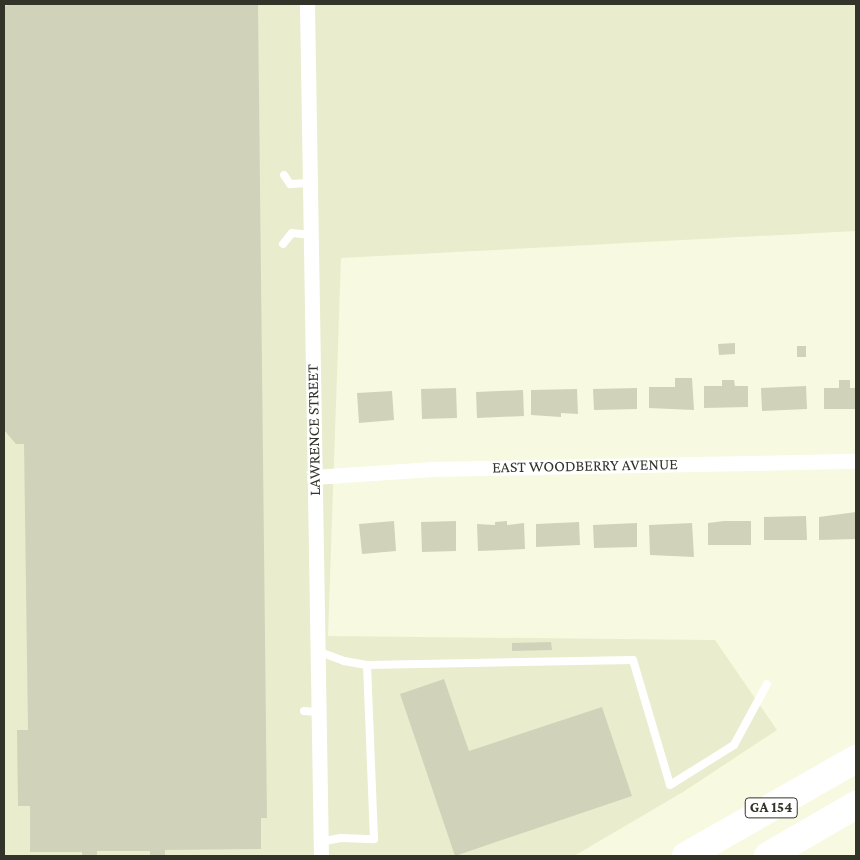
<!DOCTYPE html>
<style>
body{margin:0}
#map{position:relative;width:860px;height:860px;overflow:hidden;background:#f7fae0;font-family:"Crimson Pro",serif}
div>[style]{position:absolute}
.built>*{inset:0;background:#e9edcd}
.building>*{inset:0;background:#d0d3ba}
.lane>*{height:8px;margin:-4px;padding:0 4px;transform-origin:4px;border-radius:4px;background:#fff}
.street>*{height:15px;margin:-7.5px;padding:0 7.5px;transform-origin:7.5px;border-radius:7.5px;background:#fff}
.highway>*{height:28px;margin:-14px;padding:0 14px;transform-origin:14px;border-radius:14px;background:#fff}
span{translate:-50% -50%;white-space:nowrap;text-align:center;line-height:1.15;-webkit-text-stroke:4px #fff;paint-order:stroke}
.shield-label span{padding:1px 4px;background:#fff;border:1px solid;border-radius:4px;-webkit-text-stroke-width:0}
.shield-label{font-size:15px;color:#32342a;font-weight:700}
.street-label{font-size:16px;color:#32342a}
.frame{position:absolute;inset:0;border:5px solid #32342a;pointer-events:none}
</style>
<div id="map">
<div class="built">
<i style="clip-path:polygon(4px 4px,856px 4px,856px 231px,341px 258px,328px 636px,715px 640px,777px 730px,683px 792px,574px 856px,4px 856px)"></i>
</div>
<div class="building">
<i style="clip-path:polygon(15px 4px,258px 4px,267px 818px,261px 818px,261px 849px,165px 850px,165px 856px,150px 856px,150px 851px,97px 851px,97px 856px,82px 856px,82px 852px,30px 852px,30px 806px,18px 806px,17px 730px,28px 730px,24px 444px,16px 444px,4px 430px,4px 6px)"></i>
<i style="clip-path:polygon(735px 343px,735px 354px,719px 355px,718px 344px)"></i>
<i style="clip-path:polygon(797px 346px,806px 346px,806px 357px,797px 357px)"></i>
<i style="clip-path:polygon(675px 378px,692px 378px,694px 410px,649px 408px,649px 387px,675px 387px)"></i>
<i style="clip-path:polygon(722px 380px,734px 380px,735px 386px,748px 386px,748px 407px,704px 408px,704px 386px,722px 386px)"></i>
<i style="clip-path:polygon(839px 380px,850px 380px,850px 388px,856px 388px,856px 409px,824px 409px,824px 388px,839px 388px)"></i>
<i style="clip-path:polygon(806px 386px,807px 409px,762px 411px,761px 388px)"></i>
<i style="clip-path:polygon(456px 388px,457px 418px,422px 419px,421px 389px)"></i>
<i style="clip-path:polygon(637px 388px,637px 409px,594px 410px,593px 389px)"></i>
<i style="clip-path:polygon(577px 389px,578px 414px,561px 413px,561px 417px,531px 415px,531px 390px)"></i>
<i style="clip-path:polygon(523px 390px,524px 416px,477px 418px,476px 392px)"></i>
<i style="clip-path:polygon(392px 391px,394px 420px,359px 423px,357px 393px)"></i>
<i style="clip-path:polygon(856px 512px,856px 539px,819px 540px,819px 517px)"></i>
<i style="clip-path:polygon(806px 516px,807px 540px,764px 540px,764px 517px)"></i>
<i style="clip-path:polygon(394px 521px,396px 551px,362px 554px,359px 524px)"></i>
<i style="clip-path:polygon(456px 521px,456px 551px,422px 552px,421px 522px)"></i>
<i style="clip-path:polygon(507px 521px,507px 525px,524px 523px,525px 549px,478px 551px,477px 524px,495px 525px,495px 522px)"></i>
<i style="clip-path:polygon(724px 521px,751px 521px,751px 545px,708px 545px,708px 523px)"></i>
<i style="clip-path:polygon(579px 522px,580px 545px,536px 547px,536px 524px)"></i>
<i style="clip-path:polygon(637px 523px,637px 547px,594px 548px,593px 525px)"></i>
<i style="clip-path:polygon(692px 523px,694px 557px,650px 555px,649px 525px)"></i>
<i style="clip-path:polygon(551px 642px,552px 650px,512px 651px,512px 643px)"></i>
<i style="clip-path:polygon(444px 679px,469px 751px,602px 707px,632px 796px,455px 856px,400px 694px)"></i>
</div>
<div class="lane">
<i style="left:284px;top:175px;width:11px;rotate:56deg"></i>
<i style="left:290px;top:184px;width:19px;rotate:-3deg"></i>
<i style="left:283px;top:244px;width:14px;rotate:-51deg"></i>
<i style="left:292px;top:233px;width:18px;rotate:6deg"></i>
<i style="left:317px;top:651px;width:29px;rotate:20deg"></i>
<i style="left:344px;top:661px;width:23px;rotate:10deg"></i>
<i style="left:304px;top:711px;width:14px;rotate:4deg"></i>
<i style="left:320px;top:842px;width:21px;rotate:-11deg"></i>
<i style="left:341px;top:838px;width:33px;rotate:2deg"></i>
<i style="left:374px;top:839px;width:174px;rotate:-92.3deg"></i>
<i style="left:367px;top:665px;width:266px;rotate:-1.1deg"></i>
<i style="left:633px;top:660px;width:130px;rotate:73.5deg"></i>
<i style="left:670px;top:785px;width:75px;rotate:-32deg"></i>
<i style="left:734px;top:745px;width:69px;rotate:-61.6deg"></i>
</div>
<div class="street">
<i style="left:307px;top:4px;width:852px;rotate:89.06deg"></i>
<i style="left:314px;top:477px;width:118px;rotate:-3.9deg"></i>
<i style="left:432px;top:469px;width:424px;rotate:-1.1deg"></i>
</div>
<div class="highway">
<i style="left:686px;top:856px;width:196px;rotate:-29.7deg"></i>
<i style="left:768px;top:856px;width:102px;rotate:-30.1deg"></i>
</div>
<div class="shield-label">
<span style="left:771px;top:808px">GA 154</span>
</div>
<div class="street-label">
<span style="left:314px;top:430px;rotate:-91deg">LAWRENCE STREET</span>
<span style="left:585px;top:466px;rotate:-1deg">EAST WOODBERRY AVENUE</span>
</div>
<div class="frame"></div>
</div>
